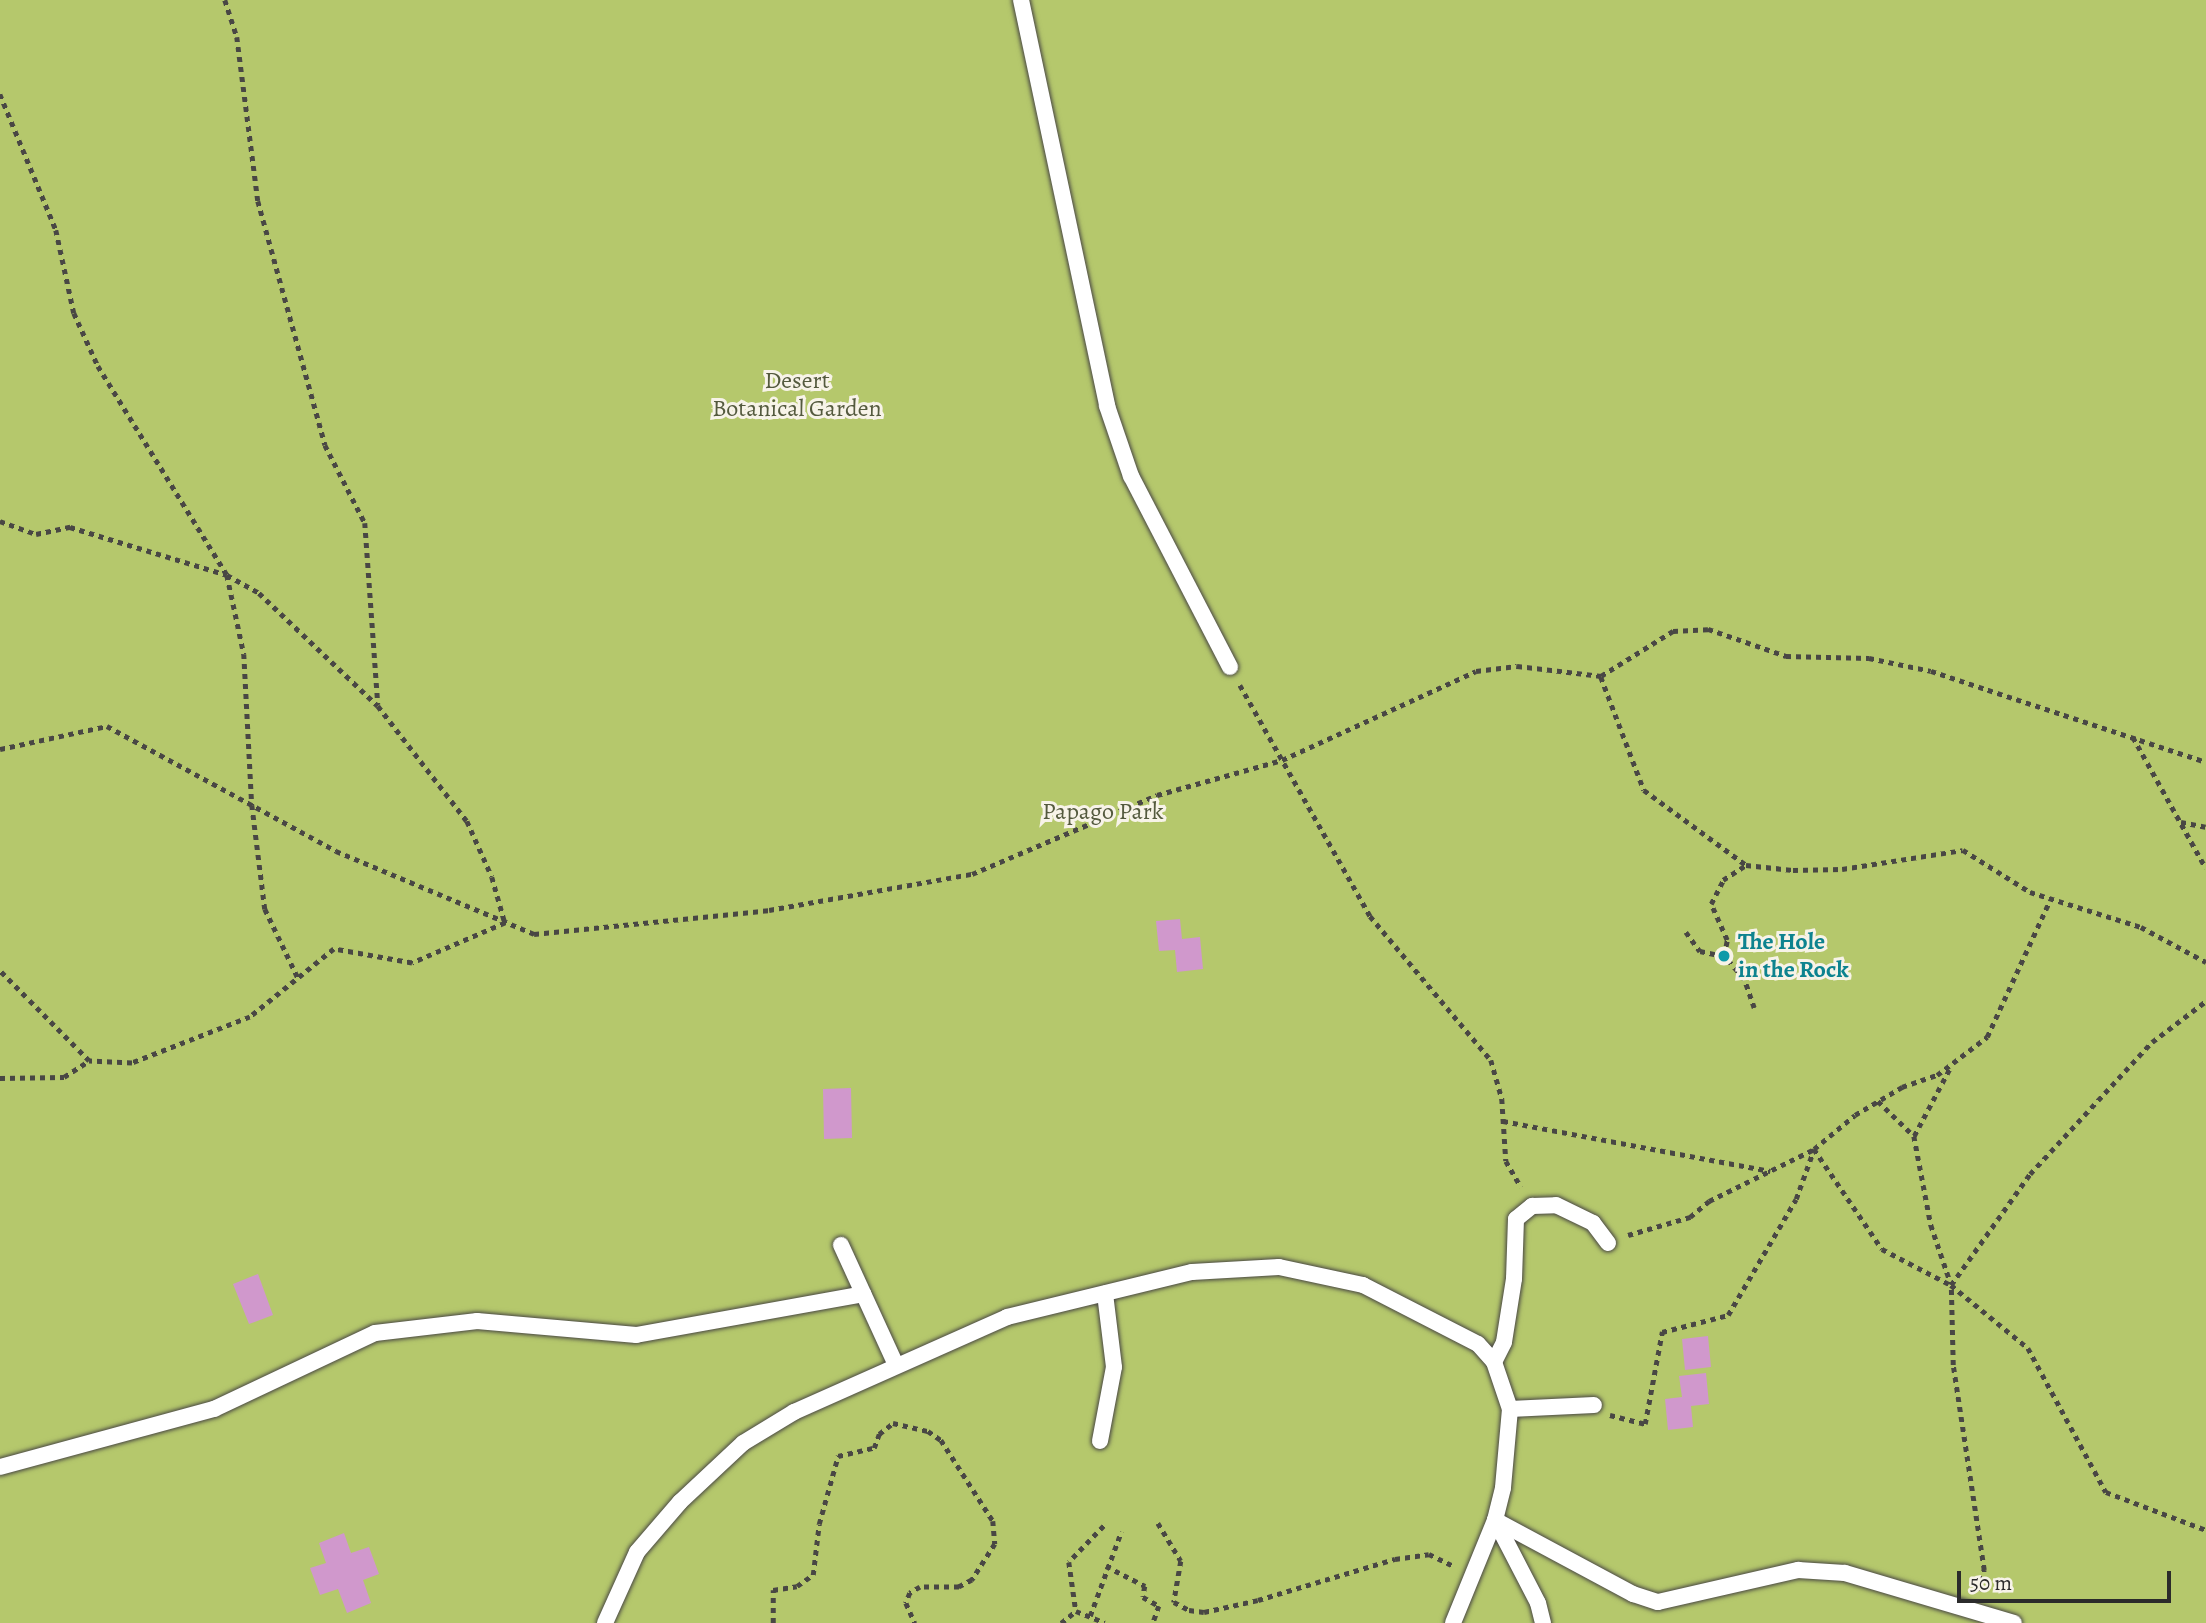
<!DOCTYPE html>
<style>
body{margin:0}
#map{position:relative;width:2206px;height:1623px;overflow:hidden;background:#f5e8d4;font-family:Alegreya,serif}
div>[style]{position:absolute}
.green>*{inset:0;background:#b5c86c}
.building>*{inset:0;background:#d098cc}
.path>*{height:4.5px;margin-top:-2.25px;transform-origin:0;background:repeating-linear-gradient(90deg,#494744 0 5px,transparent 0 10px)}
.roads{filter:drop-shadow(0 0 2px #494744) drop-shadow(0 0 2px #494744)}
.lane>*{height:16px;margin:-8px;padding:0 8px;transform-origin:8px;border-radius:8px;background:#fff}
.dots>*{width:19px;height:19px;translate:-50% -50%;box-sizing:border-box;border:4px solid #f7f3e8;border-radius:50%}
span{translate:-50% -50%;white-space:nowrap;text-align:center;line-height:1.15;-webkit-text-stroke:6px #f7f3e8;paint-order:stroke}
.park-label{font-size:24px;color:#545a3e}
.culture-label{font-size:24px;color:#0d838f;font-weight:700}
.left{translate:0 -50%;text-align:left}
.scale{position:absolute;left:1957px;top:1571px;width:214px;height:32px;box-sizing:border-box;border:4px solid #2b2b2b;border-top:0;padding-left:9px;font-size:21px;line-height:24px;white-space:nowrap;color:#2b2b2b;-webkit-text-stroke:5px #f7f3e8;paint-order:stroke}
</style>
<div id="map">
<div class="green">
<i style="clip-path:polygon(0 0,2206px 0,2206px 1623px,0 1623px)"></i>
</div>
<div class="building">
<i style="clip-path:polygon(1180px 919px,1182px 939px,1200px 937px,1203px 969px,1177px 972px,1175px 950px,1159px 951px,1156px 921px)"></i>
<i style="clip-path:polygon(851px 1088px,852px 1138px,824px 1139px,823px 1089px)"></i>
<i style="clip-path:polygon(258px 1274px,273px 1315px,249px 1324px,233px 1284px)"></i>
<i style="clip-path:polygon(1708px 1336px,1711px 1367px,1685px 1370px,1682px 1339px)"></i>
<i style="clip-path:polygon(1706px 1373px,1709px 1404px,1691px 1406px,1693px 1427px,1668px 1430px,1665px 1399px,1682px 1397px,1679px 1376px)"></i>
<i style="clip-path:polygon(344px 1533px,351px 1553px,369px 1547px,379px 1574px,363px 1580px,371px 1603px,347px 1613px,338px 1589px,320px 1595px,310px 1568px,326px 1563px,319px 1543px)"></i>
</div>
<div class="path">
<i style="left:225px;top:0;width:39px;rotate:72deg"></i>
<i style="left:237px;top:37px;width:165px;rotate:82.7deg"></i>
<i style="left:258px;top:201px;width:253px;rotate:74.6deg"></i>
<i style="left:325px;top:445px;width:88px;rotate:62.9deg"></i>
<i style="left:365px;top:523px;width:182px;rotate:85.9deg"></i>
<i style="left:0;top:94px;width:147px;rotate:67.6deg"></i>
<i style="left:56px;top:230px;width:85px;rotate:77.8deg"></i>
<i style="left:74px;top:313px;width:58px;rotate:65.6deg"></i>
<i style="left:98px;top:366px;width:246px;rotate:58.3deg"></i>
<i style="left:227px;top:575px;width:37px;rotate:29deg"></i>
<i style="left:259px;top:593px;width:164px;rotate:43.5deg"></i>
<i style="left:378px;top:706px;width:145px;rotate:52.3deg"></i>
<i style="left:467px;top:821px;width:61px;rotate:65.9deg"></i>
<i style="left:492px;top:877px;width:48px;rotate:74.2deg"></i>
<i style="left:505px;top:923px;width:101px;rotate:156.7deg"></i>
<i style="left:412px;top:963px;width:79px;rotate:-169.8deg"></i>
<i style="left:334px;top:949px;width:108px;rotate:141deg"></i>
<i style="left:250px;top:1017px;width:127px;rotate:158.7deg"></i>
<i style="left:132px;top:1063px;width:43px;rotate:-177.3deg"></i>
<i style="left:89px;top:1061px;width:127px;rotate:-134.7deg"></i>
<i style="left:0;top:521px;width:38px;rotate:20deg"></i>
<i style="left:36px;top:534px;width:35px;rotate:-12deg"></i>
<i style="left:70px;top:527px;width:164px;rotate:17deg"></i>
<i style="left:227px;top:575px;width:81px;rotate:77.9deg"></i>
<i style="left:244px;top:654px;width:151px;rotate:87deg"></i>
<i style="left:252px;top:805px;width:105px;rotate:82.9deg"></i>
<i style="left:265px;top:909px;width:76px;rotate:64.4deg"></i>
<i style="left:1601px;top:677px;width:121px;rotate:69.2deg"></i>
<i style="left:1644px;top:790px;width:127px;rotate:36.3deg"></i>
<i style="left:1240px;top:685px;width:265px;rotate:60.6deg"></i>
<i style="left:1370px;top:916px;width:188px;rotate:50deg"></i>
<i style="left:1491px;top:1060px;width:41px;rotate:74.2deg"></i>
<i style="left:1502px;top:1099px;width:62px;rotate:86.3deg"></i>
<i style="left:1506px;top:1161px;width:30px;rotate:60deg"></i>
<i style="left:2133px;top:737px;width:150px;rotate:60.9deg"></i>
<i style="left:0;top:749px;width:109px;rotate:-12.1deg"></i>
<i style="left:107px;top:726px;width:261px;rotate:28.6deg"></i>
<i style="left:336px;top:851px;width:215px;rotate:22.7deg"></i>
<i style="left:534px;top:934px;width:236px;rotate:-5.8deg"></i>
<i style="left:769px;top:910px;width:206px;rotate:-10.1deg"></i>
<i style="left:972px;top:874px;width:201px;rotate:-23.1deg"></i>
<i style="left:1157px;top:795px;width:130px;rotate:-15.6deg"></i>
<i style="left:1282px;top:760px;width:213px;rotate:-24.6deg"></i>
<i style="left:1476px;top:671px;width:41px;rotate:-7deg"></i>
<i style="left:1517px;top:666px;width:85px;rotate:6.8deg"></i>
<i style="left:1601px;top:676px;width:85px;rotate:-32deg"></i>
<i style="left:1673px;top:631px;width:35px;rotate:-3deg"></i>
<i style="left:1708px;top:629px;width:83px;rotate:19.1deg"></i>
<i style="left:1786px;top:656px;width:83px;rotate:1.4deg"></i>
<i style="left:1869px;top:658px;width:63px;rotate:11.8deg"></i>
<i style="left:1931px;top:671px;width:290px;rotate:18.3deg"></i>
<i style="left:2181px;top:822px;width:25px;rotate:11deg"></i>
<i style="left:1686px;top:932px;width:24px;rotate:54deg"></i>
<i style="left:1700px;top:951px;width:25px;rotate:12deg"></i>
<i style="left:1754px;top:1008px;width:31px;rotate:-109deg"></i>
<i style="left:1744px;top:979px;width:30px;rotate:-131deg"></i>
<i style="left:1724px;top:956px;width:16px;rotate:-79deg"></i>
<i style="left:1727px;top:940px;width:39px;rotate:-114deg"></i>
<i style="left:1711px;top:904px;width:27px;rotate:-63deg"></i>
<i style="left:1723px;top:880px;width:27px;rotate:-33deg"></i>
<i style="left:1746px;top:865px;width:47px;rotate:6.1deg"></i>
<i style="left:1793px;top:870px;width:49px;rotate:-1.2deg"></i>
<i style="left:1842px;top:869px;width:122px;rotate:-8.9deg"></i>
<i style="left:1963px;top:850px;width:79px;rotate:32.1deg"></i>
<i style="left:2030px;top:892px;width:116px;rotate:17.5deg"></i>
<i style="left:2141px;top:927px;width:74px;rotate:28.3deg"></i>
<i style="left:0;top:1078px;width:64px;rotate:-0.9deg"></i>
<i style="left:64px;top:1077px;width:30px;rotate:-33deg"></i>
<i style="left:1878px;top:1101px;width:50px;rotate:44.2deg"></i>
<i style="left:1914px;top:1136px;width:91px;rotate:79.2deg"></i>
<i style="left:1931px;top:1225px;width:62px;rotate:71.3deg"></i>
<i style="left:1503px;top:1121px;width:272px;rotate:10.6deg"></i>
<i style="left:1914px;top:1136px;width:79px;rotate:-62.1deg"></i>
<i style="left:1814px;top:1149px;width:121px;rotate:55.8deg"></i>
<i style="left:1882px;top:1249px;width:78px;rotate:27.6deg"></i>
<i style="left:1951px;top:1285px;width:99px;rotate:39.3deg"></i>
<i style="left:2028px;top:1348px;width:164px;rotate:61.6deg"></i>
<i style="left:2106px;top:1492px;width:107px;rotate:20.8deg"></i>
<i style="left:1628px;top:1235px;width:65px;rotate:-16.2deg"></i>
<i style="left:1690px;top:1217px;width:25px;rotate:-40deg"></i>
<i style="left:1709px;top:1201px;width:117px;rotate:-26.3deg"></i>
<i style="left:1814px;top:1149px;width:53px;rotate:-39.7deg"></i>
<i style="left:1855px;top:1115px;width:55px;rotate:-30.8deg"></i>
<i style="left:1902px;top:1087px;width:37px;rotate:-19deg"></i>
<i style="left:1937px;top:1075px;width:63px;rotate:-37.2deg"></i>
<i style="left:1987px;top:1037px;width:151px;rotate:-65.3deg"></i>
<i style="left:1610px;top:1415px;width:36px;rotate:14deg"></i>
<i style="left:1645px;top:1424px;width:94px;rotate:-79.5deg"></i>
<i style="left:1662px;top:1332px;width:68px;rotate:-14.4deg"></i>
<i style="left:1728px;top:1315px;width:134px;rotate:-59.6deg"></i>
<i style="left:1796px;top:1199px;width:53px;rotate:-70.2deg"></i>
<i style="left:1158px;top:1523px;width:44px;rotate:58.8deg"></i>
<i style="left:1181px;top:1561px;width:42px;rotate:99.7deg"></i>
<i style="left:1174px;top:1602px;width:17px;rotate:28deg"></i>
<i style="left:1189px;top:1610px;width:15px;rotate:8deg"></i>
<i style="left:1204px;top:1612px;width:55px;rotate:-12.5deg"></i>
<i style="left:1258px;top:1600px;width:143px;rotate:-16.7deg"></i>
<i style="left:1395px;top:1559px;width:34px;rotate:-8deg"></i>
<i style="left:1429px;top:1554px;width:28px;rotate:26deg"></i>
<i style="left:1104px;top:1526px;width:50px;rotate:134.2deg"></i>
<i style="left:1069px;top:1562px;width:49px;rotate:81.9deg"></i>
<i style="left:1076px;top:1611px;width:31px;rotate:22deg"></i>
<i style="left:1106px;top:1566px;width:44px;rotate:27.1deg"></i>
<i style="left:1145px;top:1586px;width:11px;rotate:100deg"></i>
<i style="left:1143px;top:1597px;width:18px;rotate:29deg"></i>
<i style="left:1159px;top:1606px;width:18px;rotate:109deg"></i>
<i style="left:1979px;top:1591px;width:22px;rotate:-77deg"></i>
<i style="left:1984px;top:1570px;width:207px;rotate:-98.6deg"></i>
<i style="left:1953px;top:1365px;width:80px;rotate:-91.4deg"></i>
<i style="left:1951px;top:1285px;width:136px;rotate:-54.6deg"></i>
<i style="left:2030px;top:1174px;width:180px;rotate:-47.3deg"></i>
<i style="left:2152px;top:1042px;width:68px;rotate:-37.2deg"></i>
<i style="left:1090px;top:1616px;width:90px;rotate:-69.7deg"></i>
<i style="left:773px;top:1623px;width:33px;rotate:-90deg"></i>
<i style="left:773px;top:1590px;width:24px;rotate:-9deg"></i>
<i style="left:797px;top:1586px;width:19px;rotate:-35deg"></i>
<i style="left:813px;top:1575px;width:51px;rotate:-83.3deg"></i>
<i style="left:819px;top:1524px;width:71px;rotate:-74.4deg"></i>
<i style="left:838px;top:1456px;width:37px;rotate:-13deg"></i>
<i style="left:874px;top:1448px;width:15px;rotate:-70deg"></i>
<i style="left:879px;top:1434px;width:18px;rotate:-38deg"></i>
<i style="left:893px;top:1423px;width:36px;rotate:13deg"></i>
<i style="left:928px;top:1431px;width:16px;rotate:35deg"></i>
<i style="left:941px;top:1440px;width:96px;rotate:57.3deg"></i>
<i style="left:993px;top:1521px;width:23px;rotate:85deg"></i>
<i style="left:995px;top:1544px;width:43px;rotate:122.6deg"></i>
<i style="left:972px;top:1580px;width:15px;rotate:152deg"></i>
<i style="left:959px;top:1587px;width:39px;rotate:180deg"></i>
<i style="left:920px;top:1587px;width:12px;rotate:149deg"></i>
<i style="left:910px;top:1593px;width:11px;rotate:112deg"></i>
<i style="left:906px;top:1603px;width:22px;rotate:66deg"></i>
<i style="left:1061px;top:1623px;width:19px;rotate:-39deg"></i>
</div>
<div class="roads">
<div class="lane">
<i style="left:1021px;top:0;width:415px;rotate:78deg"></i>
<i style="left:1107px;top:406px;width:74px;rotate:71.1deg"></i>
<i style="left:1131px;top:476px;width:215px;rotate:62.6deg"></i>
<i style="left:841px;top:1245px;width:132px;rotate:65.4deg"></i>
<i style="left:1494px;top:1362px;width:22px;rotate:-63deg"></i>
<i style="left:1504px;top:1342px;width:64px;rotate:-81deg"></i>
<i style="left:1514px;top:1279px;width:60px;rotate:-88.1deg"></i>
<i style="left:1516px;top:1219px;width:21px;rotate:-39deg"></i>
<i style="left:1532px;top:1206px;width:24px;rotate:-2deg"></i>
<i style="left:1556px;top:1205px;width:41px;rotate:25.9deg"></i>
<i style="left:1593px;top:1223px;width:25px;rotate:53deg"></i>
<i style="left:1510px;top:1409px;width:84px;rotate:-2.7deg"></i>
<i style="left:1100px;top:1441px;width:75px;rotate:-79.3deg"></i>
<i style="left:1114px;top:1367px;width:74px;rotate:-97deg"></i>
<i style="left:0;top:1467px;width:222px;rotate:-15.2deg"></i>
<i style="left:214px;top:1409px;width:178px;rotate:-25.3deg"></i>
<i style="left:375px;top:1333px;width:103px;rotate:-6.7deg"></i>
<i style="left:477px;top:1321px;width:160px;rotate:5deg"></i>
<i style="left:636px;top:1335px;width:231px;rotate:-10.2deg"></i>
<i style="left:1495px;top:1520px;width:157px;rotate:28.2deg"></i>
<i style="left:1633px;top:1594px;width:26px;rotate:18deg"></i>
<i style="left:1658px;top:1602px;width:144px;rotate:-12.9deg"></i>
<i style="left:1798px;top:1570px;width:47px;rotate:3.7deg"></i>
<i style="left:1845px;top:1573px;width:176px;rotate:16.5deg"></i>
<i style="left:1495px;top:1520px;width:93px;rotate:62.6deg"></i>
<i style="left:1538px;top:1603px;width:21px;rotate:76deg"></i>
<i style="left:605px;top:1623px;width:78px;rotate:-65.7deg"></i>
<i style="left:637px;top:1552px;width:66px;rotate:-49.3deg"></i>
<i style="left:680px;top:1502px;width:86px;rotate:-43.1deg"></i>
<i style="left:743px;top:1443px;width:60px;rotate:-31.3deg"></i>
<i style="left:794px;top:1412px;width:233px;rotate:-24deg"></i>
<i style="left:1007px;top:1317px;width:190px;rotate:-13.7deg"></i>
<i style="left:1192px;top:1272px;width:87px;rotate:-3.3deg"></i>
<i style="left:1279px;top:1267px;width:86px;rotate:12.1deg"></i>
<i style="left:1363px;top:1285px;width:129px;rotate:27.2deg"></i>
<i style="left:1478px;top:1344px;width:24px;rotate:48deg"></i>
<i style="left:1494px;top:1362px;width:50px;rotate:71.2deg"></i>
<i style="left:1510px;top:1409px;width:79px;rotate:95.1deg"></i>
<i style="left:1503px;top:1488px;width:33px;rotate:104deg"></i>
<i style="left:1495px;top:1520px;width:111px;rotate:112.2deg"></i>
</div>
</div>
<div class="dots">
<i style="left:1724px;top:956px;background:#0f9aa8"></i>
</div>
<div class="park-label">
<span style="left:797px;top:395px">Desert<br>Botanical Garden</span>
<span style="left:1103px;top:812px">Papago Park</span>
</div>
<div class="culture-label">
<span class="left" style="left:1738px;top:956px">The Hole<br>in the Rock</span>
</div>
<div class="scale">50 m</div>
</div>
